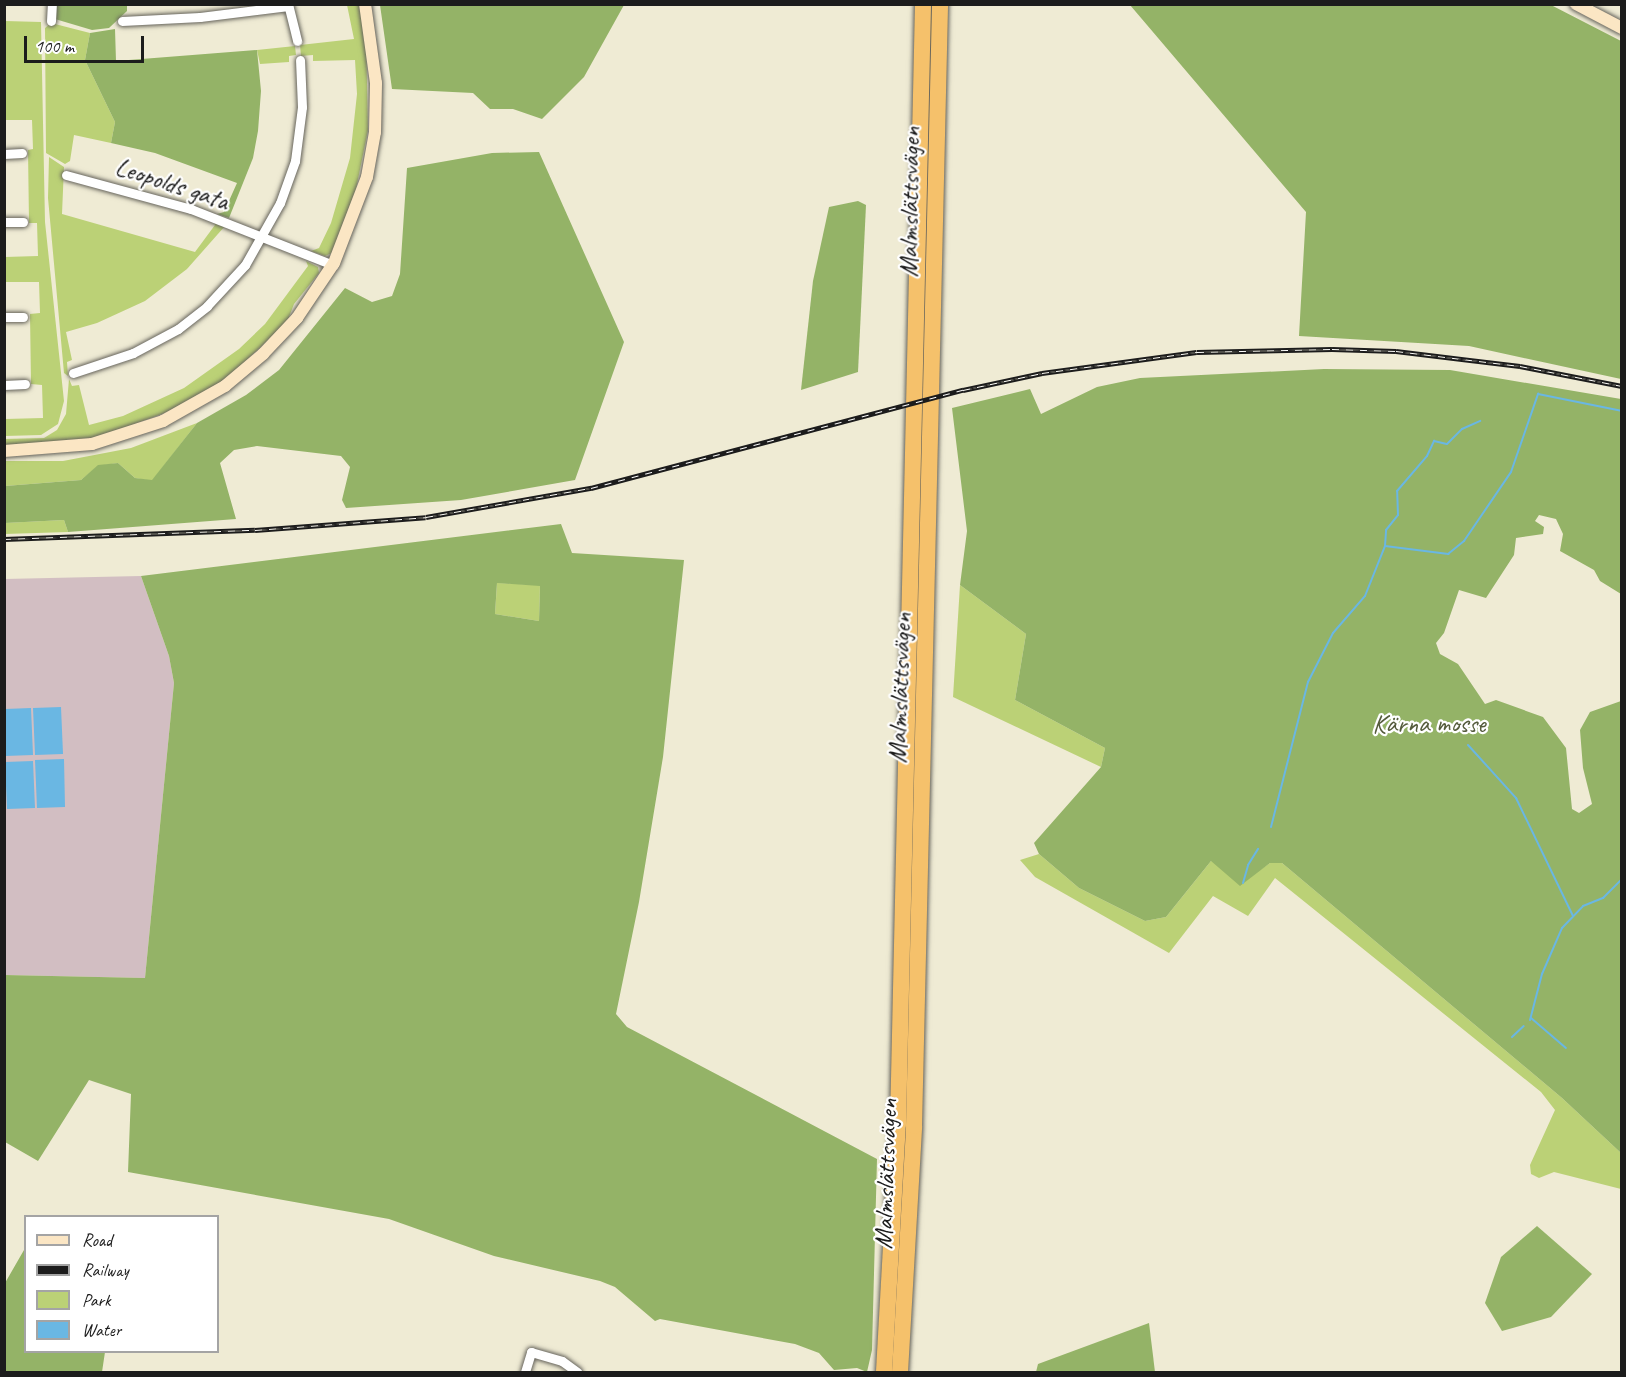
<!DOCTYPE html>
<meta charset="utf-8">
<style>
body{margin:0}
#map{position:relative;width:1626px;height:1377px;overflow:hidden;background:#efebd4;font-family:Caveat,sans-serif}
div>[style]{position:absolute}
.industrial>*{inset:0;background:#d2bec2}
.green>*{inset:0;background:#bbd176}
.forest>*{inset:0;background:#94b367}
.water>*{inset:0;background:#6ab7e3}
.stream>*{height:2px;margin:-1px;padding:0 1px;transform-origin:1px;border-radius:1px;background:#6ab7e3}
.roads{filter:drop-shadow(0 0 2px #66645c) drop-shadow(0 0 2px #66645c)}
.street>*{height:9px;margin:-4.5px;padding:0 4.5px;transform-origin:4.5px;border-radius:4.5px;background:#fff}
.secondary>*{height:12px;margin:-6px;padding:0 6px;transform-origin:6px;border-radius:6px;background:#fbe6c4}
.highway>*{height:16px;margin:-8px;padding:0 8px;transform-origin:8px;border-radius:8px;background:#f5c16b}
.rail>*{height:4.5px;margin-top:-2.25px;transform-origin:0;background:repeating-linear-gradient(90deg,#fff 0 7px,#1c1c1c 0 14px);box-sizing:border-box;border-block:2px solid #1c1c1c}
span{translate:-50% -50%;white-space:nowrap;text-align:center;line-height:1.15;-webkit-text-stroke:4.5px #fff;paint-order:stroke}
.street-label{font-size:26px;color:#1c1c1c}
.park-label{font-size:26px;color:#545b3c}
.frame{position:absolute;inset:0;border:6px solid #1c1c1c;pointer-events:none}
.legend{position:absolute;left:24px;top:1215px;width:195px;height:138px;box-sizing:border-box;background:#fff;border:2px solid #a4a4a4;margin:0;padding:8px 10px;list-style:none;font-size:18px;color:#1c1c1c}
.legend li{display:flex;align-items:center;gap:12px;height:30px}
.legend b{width:30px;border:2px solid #a4a4a4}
.scale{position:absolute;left:24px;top:36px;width:120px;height:27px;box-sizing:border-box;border:3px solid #1c1c1c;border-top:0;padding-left:8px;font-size:18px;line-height:21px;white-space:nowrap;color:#1c1c1c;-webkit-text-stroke:4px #fff;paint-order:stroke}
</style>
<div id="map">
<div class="industrial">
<i style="clip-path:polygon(141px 576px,169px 656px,174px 683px,145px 978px,5px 975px,4px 579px)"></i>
</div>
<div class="green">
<i style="clip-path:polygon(347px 5px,359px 5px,366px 37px,368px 130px,356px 189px,332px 253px,325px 256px,311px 251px,319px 248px,331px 223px,350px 158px,357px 94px,355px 60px,313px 61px,313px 55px,301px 56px,300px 45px,354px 39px)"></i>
<i style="clip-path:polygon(5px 21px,41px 22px,45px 222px,64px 401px,58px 424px,41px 435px,5px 436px,5px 419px,43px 418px,42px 385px,31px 384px,30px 314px,40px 313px,39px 282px,5px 282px,5px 257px,38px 256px,37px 223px,29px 223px,28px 150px,33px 149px,32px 120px,5px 120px)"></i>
<i style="clip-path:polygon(51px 23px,90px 33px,85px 60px,115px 122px,111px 143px,74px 135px,70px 161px,65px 164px,46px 153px,45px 28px)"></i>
<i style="clip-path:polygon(295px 46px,296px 55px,289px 56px,289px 62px,260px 64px,257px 50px)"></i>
<i style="clip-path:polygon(49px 157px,64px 167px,62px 214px,195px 252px,215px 225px,213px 221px,225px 226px,187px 269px,145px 301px,97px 323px,66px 332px,72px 360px,67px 362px,68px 376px,64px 373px,48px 198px)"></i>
<i style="clip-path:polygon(306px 261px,318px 267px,319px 273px,294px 304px,287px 322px,233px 373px,206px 392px,175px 409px,108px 434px,74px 442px,5px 446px,4px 439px,44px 438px,57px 430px,66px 414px,69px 379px,72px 386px,79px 385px,89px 425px,123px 416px,184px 388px,239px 349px,265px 324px,308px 266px)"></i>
<i style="clip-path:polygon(197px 423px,152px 481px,135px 478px,118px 463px,98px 466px,81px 480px,5px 486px,5px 461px,63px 461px,131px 448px)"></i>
<i style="clip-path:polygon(64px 520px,68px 532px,5px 534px,4px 523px)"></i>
<i style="clip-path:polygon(497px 583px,540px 585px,539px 621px,495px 614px)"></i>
<i style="clip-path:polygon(960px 585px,1026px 634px,1015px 700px,1105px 748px,1101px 767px,953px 697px)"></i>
<i style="clip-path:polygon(1039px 854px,1079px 888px,1145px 921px,1166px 917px,1211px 861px,1260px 870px,1270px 863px,1282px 863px,1562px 1098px,1621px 1153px,1621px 1189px,1554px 1172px,1539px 1178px,1531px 1174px,1530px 1165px,1555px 1110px,1541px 1092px,1275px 878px,1248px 916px,1213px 896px,1169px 953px,1035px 877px,1020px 860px)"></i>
</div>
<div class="forest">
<i style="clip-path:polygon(56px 5px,127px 5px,127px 11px,109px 28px,92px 30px,55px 19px)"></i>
<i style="clip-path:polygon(380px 5px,380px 4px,624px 5px,584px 77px,542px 119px,513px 109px,490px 109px,473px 93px,392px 89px)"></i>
<i style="clip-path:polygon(1130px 5px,1551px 5px,1621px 41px,1621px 379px,1469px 346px,1299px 336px,1306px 212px)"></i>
<i style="clip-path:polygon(115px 29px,116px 61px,257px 50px,261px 91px,258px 131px,253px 158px,229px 218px,217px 214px,224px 212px,237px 183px,155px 153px,111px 143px,115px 122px,85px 60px,90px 33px)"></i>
<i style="clip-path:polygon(539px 152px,624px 342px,575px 480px,461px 500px,346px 508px,342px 500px,350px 467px,341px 456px,257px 446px,234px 450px,220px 463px,236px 519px,68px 532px,64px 520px,5px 523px,5px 486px,81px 480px,98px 465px,118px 463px,135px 478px,152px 480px,197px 423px,246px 395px,279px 370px,345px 288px,372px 302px,392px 296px,400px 274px,407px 168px,492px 153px)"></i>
<i style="clip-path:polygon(858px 201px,866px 205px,858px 372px,801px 390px,813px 281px,829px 207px)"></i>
<i style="clip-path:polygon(1324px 369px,1450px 370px,1621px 399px,1621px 594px,1600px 581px,1594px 570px,1560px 551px,1563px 534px,1556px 519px,1539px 515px,1535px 521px,1544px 527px,1543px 534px,1516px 538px,1514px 555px,1486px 598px,1459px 590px,1444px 633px,1436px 643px,1440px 654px,1458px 664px,1485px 704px,1496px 700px,1543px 717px,1566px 748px,1572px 809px,1579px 813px,1592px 804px,1583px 768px,1580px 730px,1590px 712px,1621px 701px,1621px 1153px,1562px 1098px,1282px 863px,1270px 863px,1240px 886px,1211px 861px,1166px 917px,1145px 921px,1079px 888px,1039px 854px,1034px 843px,1101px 767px,1105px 748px,1015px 700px,1026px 634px,960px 585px,967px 531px,952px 408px,1030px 389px,1041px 414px,1097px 387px,1140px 378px)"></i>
<i style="clip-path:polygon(evenodd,561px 524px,572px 553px,684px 560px,663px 757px,639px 902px,616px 1014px,627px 1027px,877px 1159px,872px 1350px,867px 1372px,857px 1368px,834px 1370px,819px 1353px,795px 1344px,660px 1319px,655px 1321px,615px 1287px,600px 1281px,494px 1256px,389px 1219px,128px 1172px,131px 1094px,89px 1080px,38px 1161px,5px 1142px,5px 975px,145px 978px,174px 683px,169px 656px,141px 576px,561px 524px,497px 583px,540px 586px,539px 621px,495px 614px,497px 583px)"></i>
<i style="clip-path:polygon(1537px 1226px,1592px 1274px,1551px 1317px,1502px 1331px,1485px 1303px,1501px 1257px)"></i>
<i style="clip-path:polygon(24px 1250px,26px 1352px,105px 1352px,102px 1372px,5px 1372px,5px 1283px)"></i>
<i style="clip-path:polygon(1149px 1323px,1155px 1372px,1036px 1372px,1038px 1364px)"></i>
</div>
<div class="water">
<i style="clip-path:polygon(61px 707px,63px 754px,35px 755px,33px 708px)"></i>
<i style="clip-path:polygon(31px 708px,33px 755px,5px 756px,5px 709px)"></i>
<i style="clip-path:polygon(64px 759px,65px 807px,37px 808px,35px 760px)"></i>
<i style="clip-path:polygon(33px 761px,35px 808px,7px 809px,5px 762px)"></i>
</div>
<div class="stream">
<i style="left:1385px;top:546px;width:64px;rotate:7.2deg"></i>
<i style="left:1448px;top:554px;width:21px;rotate:-39deg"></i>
<i style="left:1464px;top:541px;width:83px;rotate:-55.7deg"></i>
<i style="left:1511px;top:472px;width:83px;rotate:-70.9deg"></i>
<i style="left:1538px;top:394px;width:86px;rotate:11.4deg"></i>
<i style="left:1468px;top:745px;width:72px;rotate:47.8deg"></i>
<i style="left:1516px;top:798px;width:131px;rotate:64.2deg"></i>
<i style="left:1271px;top:827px;width:150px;rotate:-75.7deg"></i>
<i style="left:1308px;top:682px;width:55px;rotate:-63deg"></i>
<i style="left:1333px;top:633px;width:49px;rotate:-49.1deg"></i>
<i style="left:1365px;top:596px;width:54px;rotate:-68.2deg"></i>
<i style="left:1385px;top:546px;width:16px;rotate:-86deg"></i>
<i style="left:1386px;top:530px;width:19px;rotate:-51deg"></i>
<i style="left:1398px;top:515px;width:24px;rotate:-92deg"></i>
<i style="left:1397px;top:491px;width:46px;rotate:-49.4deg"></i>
<i style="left:1427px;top:456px;width:17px;rotate:-65deg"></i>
<i style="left:1434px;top:441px;width:13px;rotate:13deg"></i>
<i style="left:1447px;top:444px;width:21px;rotate:-45deg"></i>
<i style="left:1462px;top:429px;width:20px;rotate:-24deg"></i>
<i style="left:1243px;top:883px;width:19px;rotate:-74deg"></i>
<i style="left:1248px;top:865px;width:19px;rotate:-58deg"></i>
<i style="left:1531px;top:1018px;width:46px;rotate:40.6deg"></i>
<i style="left:1530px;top:1020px;width:48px;rotate:-75.4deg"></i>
<i style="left:1542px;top:974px;width:50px;rotate:-66.5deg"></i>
<i style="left:1562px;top:928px;width:30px;rotate:-46deg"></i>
<i style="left:1583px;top:906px;width:22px;rotate:-22deg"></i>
<i style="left:1603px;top:898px;width:27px;rotate:-45deg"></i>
<i style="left:1512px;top:1037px;width:16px;rotate:-43deg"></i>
</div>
<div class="roads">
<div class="street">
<i style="left:288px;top:4px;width:38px;rotate:76deg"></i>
<i style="left:51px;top:21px;width:17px;rotate:-87deg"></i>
<i style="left:122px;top:21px;width:78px;rotate:-2.9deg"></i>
<i style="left:200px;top:17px;width:89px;rotate:-7.1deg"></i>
<i style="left:4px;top:154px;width:18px;rotate:-3deg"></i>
<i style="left:66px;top:175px;width:130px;rotate:15.2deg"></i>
<i style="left:191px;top:209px;width:153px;rotate:21.5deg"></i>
<i style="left:4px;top:222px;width:19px"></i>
<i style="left:4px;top:317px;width:19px"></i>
<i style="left:73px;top:373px;width:63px;rotate:-18.4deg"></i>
<i style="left:133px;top:353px;width:51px;rotate:-28.1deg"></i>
<i style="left:178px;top:329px;width:37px;rotate:-38deg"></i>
<i style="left:207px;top:306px;width:56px;rotate:-47.2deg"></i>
<i style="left:245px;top:265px;width:71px;rotate:-60.6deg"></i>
<i style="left:280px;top:203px;width:45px;rotate:-70.3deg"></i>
<i style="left:295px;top:161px;width:54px;rotate:-82.6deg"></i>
<i style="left:302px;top:107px;width:47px;rotate:-92.4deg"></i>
<i style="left:4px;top:385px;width:21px;rotate:-3deg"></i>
<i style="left:525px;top:1372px;width:21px;rotate:-73deg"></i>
<i style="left:531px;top:1352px;width:32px;rotate:16deg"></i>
<i style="left:562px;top:1361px;width:19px;rotate:36deg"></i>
</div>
<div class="secondary">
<i style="left:1576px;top:4px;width:52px;rotate:27.6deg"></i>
<i style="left:4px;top:451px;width:88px;rotate:-4.5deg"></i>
<i style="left:92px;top:444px;width:75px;rotate:-17.9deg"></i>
<i style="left:163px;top:421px;width:71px;rotate:-29.4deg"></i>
<i style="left:225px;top:386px;width:50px;rotate:-40.1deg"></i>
<i style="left:263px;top:354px;width:50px;rotate:-46.6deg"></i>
<i style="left:297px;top:318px;width:66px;rotate:-56.1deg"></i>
<i style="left:334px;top:263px;width:92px;rotate:-69deg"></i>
<i style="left:367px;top:177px;width:46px;rotate:-79.9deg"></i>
<i style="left:375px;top:132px;width:49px;rotate:-88.8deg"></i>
<i style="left:376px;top:83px;width:80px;rotate:-97.9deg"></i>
</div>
<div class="highway">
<i style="left:884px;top:1372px;width:248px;rotate:-86.8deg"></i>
<i style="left:898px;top:1124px;width:1120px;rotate:-88.72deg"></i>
<i style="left:900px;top:1372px;width:246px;rotate:-86.7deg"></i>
<i style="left:914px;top:1126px;width:1122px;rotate:-88.67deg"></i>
</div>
</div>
<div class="rail">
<i style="left:4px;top:539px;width:251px;rotate:-2.1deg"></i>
<i style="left:255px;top:530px;width:171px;rotate:-4.3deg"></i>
<i style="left:426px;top:517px;width:168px;rotate:-10deg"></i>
<i style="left:591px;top:488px;width:385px;rotate:-14.8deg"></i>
<i style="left:963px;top:390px;width:81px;rotate:-12.1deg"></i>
<i style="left:1042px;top:373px;width:156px;rotate:-7.7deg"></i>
<i style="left:1197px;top:352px;width:135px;rotate:-1.3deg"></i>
<i style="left:1332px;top:349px;width:64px;rotate:1.8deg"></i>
<i style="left:1396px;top:351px;width:125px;rotate:6.9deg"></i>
<i style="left:1520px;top:366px;width:104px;rotate:11.1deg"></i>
</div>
<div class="street-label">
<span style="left:172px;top:184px;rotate:18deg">Leopolds gata</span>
<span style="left:910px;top:202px;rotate:-89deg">Malmslättsvägen</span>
<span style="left:900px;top:688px;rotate:-88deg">Malmslättsvägen</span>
<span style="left:886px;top:1174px;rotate:-88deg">Malmslättsvägen</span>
</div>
<div class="park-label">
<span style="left:1429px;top:724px">Kärna mosse</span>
</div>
<div class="frame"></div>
<ul class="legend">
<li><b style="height:8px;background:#fbe6c4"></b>Road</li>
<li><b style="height:8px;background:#1c1c1c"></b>Railway</li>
<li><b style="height:16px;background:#bbd176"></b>Park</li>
<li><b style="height:16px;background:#6ab7e3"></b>Water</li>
</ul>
<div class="scale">100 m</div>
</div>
